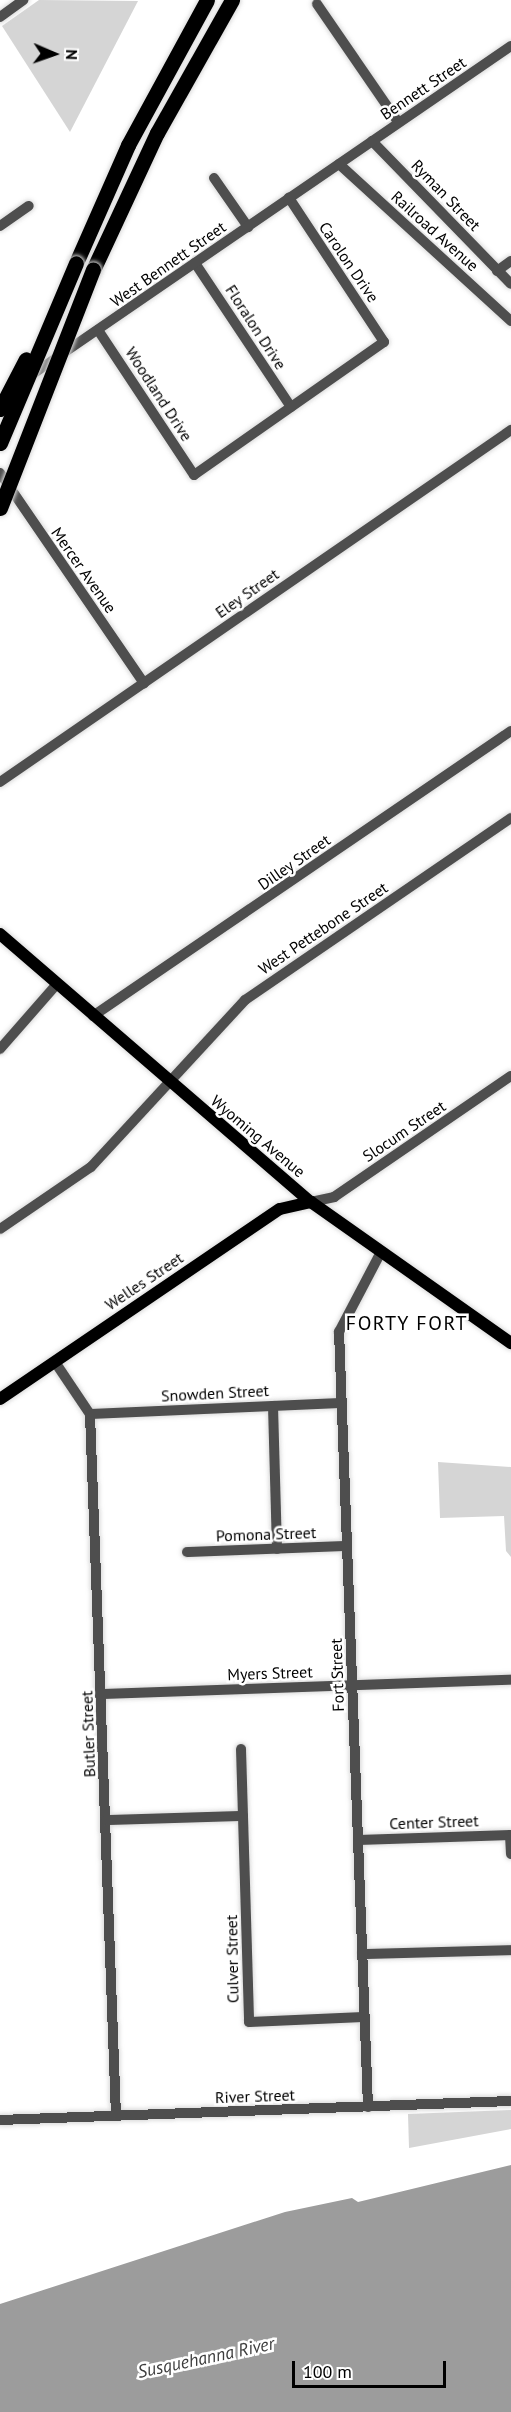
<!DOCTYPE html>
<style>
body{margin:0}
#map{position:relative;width:511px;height:2412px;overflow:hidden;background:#fff;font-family:"PT Sans",sans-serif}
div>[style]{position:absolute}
.green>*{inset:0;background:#d5d5d5}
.water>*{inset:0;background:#9c9c9c}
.roads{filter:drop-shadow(0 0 2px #dbdbdb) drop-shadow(0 0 2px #dbdbdb)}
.minor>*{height:10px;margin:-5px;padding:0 5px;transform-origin:5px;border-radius:5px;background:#4e4e4e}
.major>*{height:12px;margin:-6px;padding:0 6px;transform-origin:6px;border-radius:6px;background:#000}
.highway>*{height:15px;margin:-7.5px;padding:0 7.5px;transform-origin:7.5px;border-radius:7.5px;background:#000}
.bridges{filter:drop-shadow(0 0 2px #dbdbdb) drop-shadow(0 0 2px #dbdbdb)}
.highway-bridge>*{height:15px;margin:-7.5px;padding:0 7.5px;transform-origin:7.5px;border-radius:7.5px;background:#000}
span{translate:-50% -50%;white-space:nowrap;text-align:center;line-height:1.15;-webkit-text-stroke:5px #fff;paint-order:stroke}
.street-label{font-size:16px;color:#000}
.water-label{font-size:18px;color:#3d3d3d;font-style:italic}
.quarter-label{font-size:20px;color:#000;letter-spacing:1.5px}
.north{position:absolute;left:24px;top:24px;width:60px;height:60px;-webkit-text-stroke:4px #fff;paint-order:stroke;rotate:92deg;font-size:16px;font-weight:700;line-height:24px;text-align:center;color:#000}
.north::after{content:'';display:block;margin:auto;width:21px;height:27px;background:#000;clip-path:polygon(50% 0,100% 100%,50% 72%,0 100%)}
.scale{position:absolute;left:292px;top:2361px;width:154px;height:27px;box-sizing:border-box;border:3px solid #000;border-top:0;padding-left:8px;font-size:18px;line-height:21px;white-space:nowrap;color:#000;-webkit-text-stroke:4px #fff;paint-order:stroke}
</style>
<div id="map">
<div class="green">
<i style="clip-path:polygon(39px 0,138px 1px,70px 132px,2px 26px)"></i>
<i style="clip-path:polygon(438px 1462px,511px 1467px,511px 1557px,506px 1551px,504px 1516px,440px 1518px)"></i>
<i style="clip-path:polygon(511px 2110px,511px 2129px,409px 2148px,408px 2114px)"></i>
</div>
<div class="water">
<i style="clip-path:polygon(511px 2165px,511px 2412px,0 2412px,0 2304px,285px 2212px,352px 2198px,358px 2202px)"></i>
</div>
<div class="roads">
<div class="minor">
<i style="left:317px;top:4px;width:143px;rotate:55.5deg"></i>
<i style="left:0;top:17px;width:29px;rotate:-36deg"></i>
<i style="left:372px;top:141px;width:199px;rotate:45.8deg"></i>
<i style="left:339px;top:164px;width:233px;rotate:42.4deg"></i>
<i style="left:214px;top:178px;width:60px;rotate:55.2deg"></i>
<i style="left:0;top:226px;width:35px;rotate:-35deg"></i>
<i style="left:195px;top:263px;width:173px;rotate:56.3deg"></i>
<i style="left:497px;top:271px;width:17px;rotate:-36deg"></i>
<i style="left:98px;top:330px;width:174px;rotate:56.5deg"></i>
<i style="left:194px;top:475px;width:232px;rotate:-35deg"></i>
<i style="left:384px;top:342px;width:173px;rotate:-123.4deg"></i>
<i style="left:27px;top:378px;width:587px;rotate:-34.45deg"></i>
<i style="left:0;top:473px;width:255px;rotate:55.6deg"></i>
<i style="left:0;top:782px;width:621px;rotate:-34.56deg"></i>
<i style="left:93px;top:1016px;width:506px;rotate:-34.29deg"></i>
<i style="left:0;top:1049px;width:86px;rotate:-48.8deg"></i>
<i style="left:311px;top:1202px;width:24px;rotate:-12deg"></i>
<i style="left:334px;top:1197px;width:214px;rotate:-34.4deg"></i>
<i style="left:0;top:1229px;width:110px;rotate:-34.3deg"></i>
<i style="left:91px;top:1167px;width:227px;rotate:-47.3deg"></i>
<i style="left:245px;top:1000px;width:322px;rotate:-34.4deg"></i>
<i style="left:55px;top:1362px;width:63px;rotate:56.1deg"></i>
<i style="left:90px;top:1414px;width:702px;rotate:87.88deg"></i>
<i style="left:273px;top:1406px;width:143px;rotate:88.4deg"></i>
<i style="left:90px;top:1414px;width:251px;rotate:-2.5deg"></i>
<i style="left:187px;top:1552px;width:159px;rotate:-2.2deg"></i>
<i style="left:101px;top:1694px;width:410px;rotate:-2deg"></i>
<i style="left:241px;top:1749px;width:273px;rotate:88.3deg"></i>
<i style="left:249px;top:2022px;width:115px;rotate:-2.5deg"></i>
<i style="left:106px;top:1820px;width:137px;rotate:-1.7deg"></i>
<i style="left:510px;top:1835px;width:19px;rotate:87deg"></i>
<i style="left:358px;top:1840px;width:153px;rotate:-1.9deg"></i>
<i style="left:362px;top:1954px;width:149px;rotate:-1.5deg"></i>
<i style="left:368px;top:2107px;width:776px;rotate:-92.14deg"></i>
<i style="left:339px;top:1332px;width:90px;rotate:-62.3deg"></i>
<i style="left:0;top:2120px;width:511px;rotate:-2.13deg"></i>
</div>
<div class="major">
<i style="left:0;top:934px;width:411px;rotate:40.8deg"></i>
<i style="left:311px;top:1202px;width:245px;rotate:35.2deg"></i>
<i style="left:0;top:1399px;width:338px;rotate:-34.2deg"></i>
<i style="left:280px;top:1209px;width:32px;rotate:-13deg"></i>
</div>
<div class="highway">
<i style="left:76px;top:263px;width:129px;rotate:-66.2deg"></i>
<i style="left:128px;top:145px;width:165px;rotate:-61.4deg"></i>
<i style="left:93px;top:270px;width:151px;rotate:-65deg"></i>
<i style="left:157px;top:133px;width:153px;rotate:-60.6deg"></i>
</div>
</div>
<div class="bridges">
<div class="highway-bridge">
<i style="left:0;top:409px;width:56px;rotate:-62.5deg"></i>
<i style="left:0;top:443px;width:195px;rotate:-67.1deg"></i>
<i style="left:0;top:508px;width:256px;rotate:-68.7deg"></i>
</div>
</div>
<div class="street-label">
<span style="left:423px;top:88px;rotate:-34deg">Bennett Street</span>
<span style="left:446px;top:195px;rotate:46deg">Ryman Street</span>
<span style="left:435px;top:231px;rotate:42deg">Railroad Avenue</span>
<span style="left:349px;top:262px;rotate:56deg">Carolon Drive</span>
<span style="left:168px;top:264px;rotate:-35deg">West Bennett Street</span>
<span style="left:256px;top:327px;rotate:57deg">Floralon Drive</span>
<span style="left:159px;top:394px;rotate:57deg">Woodland Drive</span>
<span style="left:84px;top:570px;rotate:55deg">Mercer Avenue</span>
<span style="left:247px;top:593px;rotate:-35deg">Eley Street</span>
<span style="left:294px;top:862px;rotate:-35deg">Dilley Street</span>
<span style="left:323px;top:928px;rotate:-34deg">West Pettebone Street</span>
<span style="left:404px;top:1131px;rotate:-34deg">Slocum Street</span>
<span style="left:258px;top:1136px;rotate:40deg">Wyoming Avenue</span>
<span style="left:144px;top:1281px;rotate:-34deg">Welles Street</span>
<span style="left:215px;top:1393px;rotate:-3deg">Snowden Street</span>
<span style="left:266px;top:1534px;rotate:-2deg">Pomona Street</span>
<span style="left:270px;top:1673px;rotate:-2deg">Myers Street</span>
<span style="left:337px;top:1675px;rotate:-92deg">Fort Street</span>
<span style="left:88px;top:1734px;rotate:-92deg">Butler Street</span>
<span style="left:434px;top:1822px;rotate:-2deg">Center Street</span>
<span style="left:232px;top:1959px;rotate:-91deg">Culver Street</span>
<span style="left:255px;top:2096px;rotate:-2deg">River Street</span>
</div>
<div class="water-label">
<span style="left:206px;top:2358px;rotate:-12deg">Susquehanna River</span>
</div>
<div class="quarter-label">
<span style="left:407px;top:1323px">FORTY FORT</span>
</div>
<div class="north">N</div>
<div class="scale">100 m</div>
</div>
